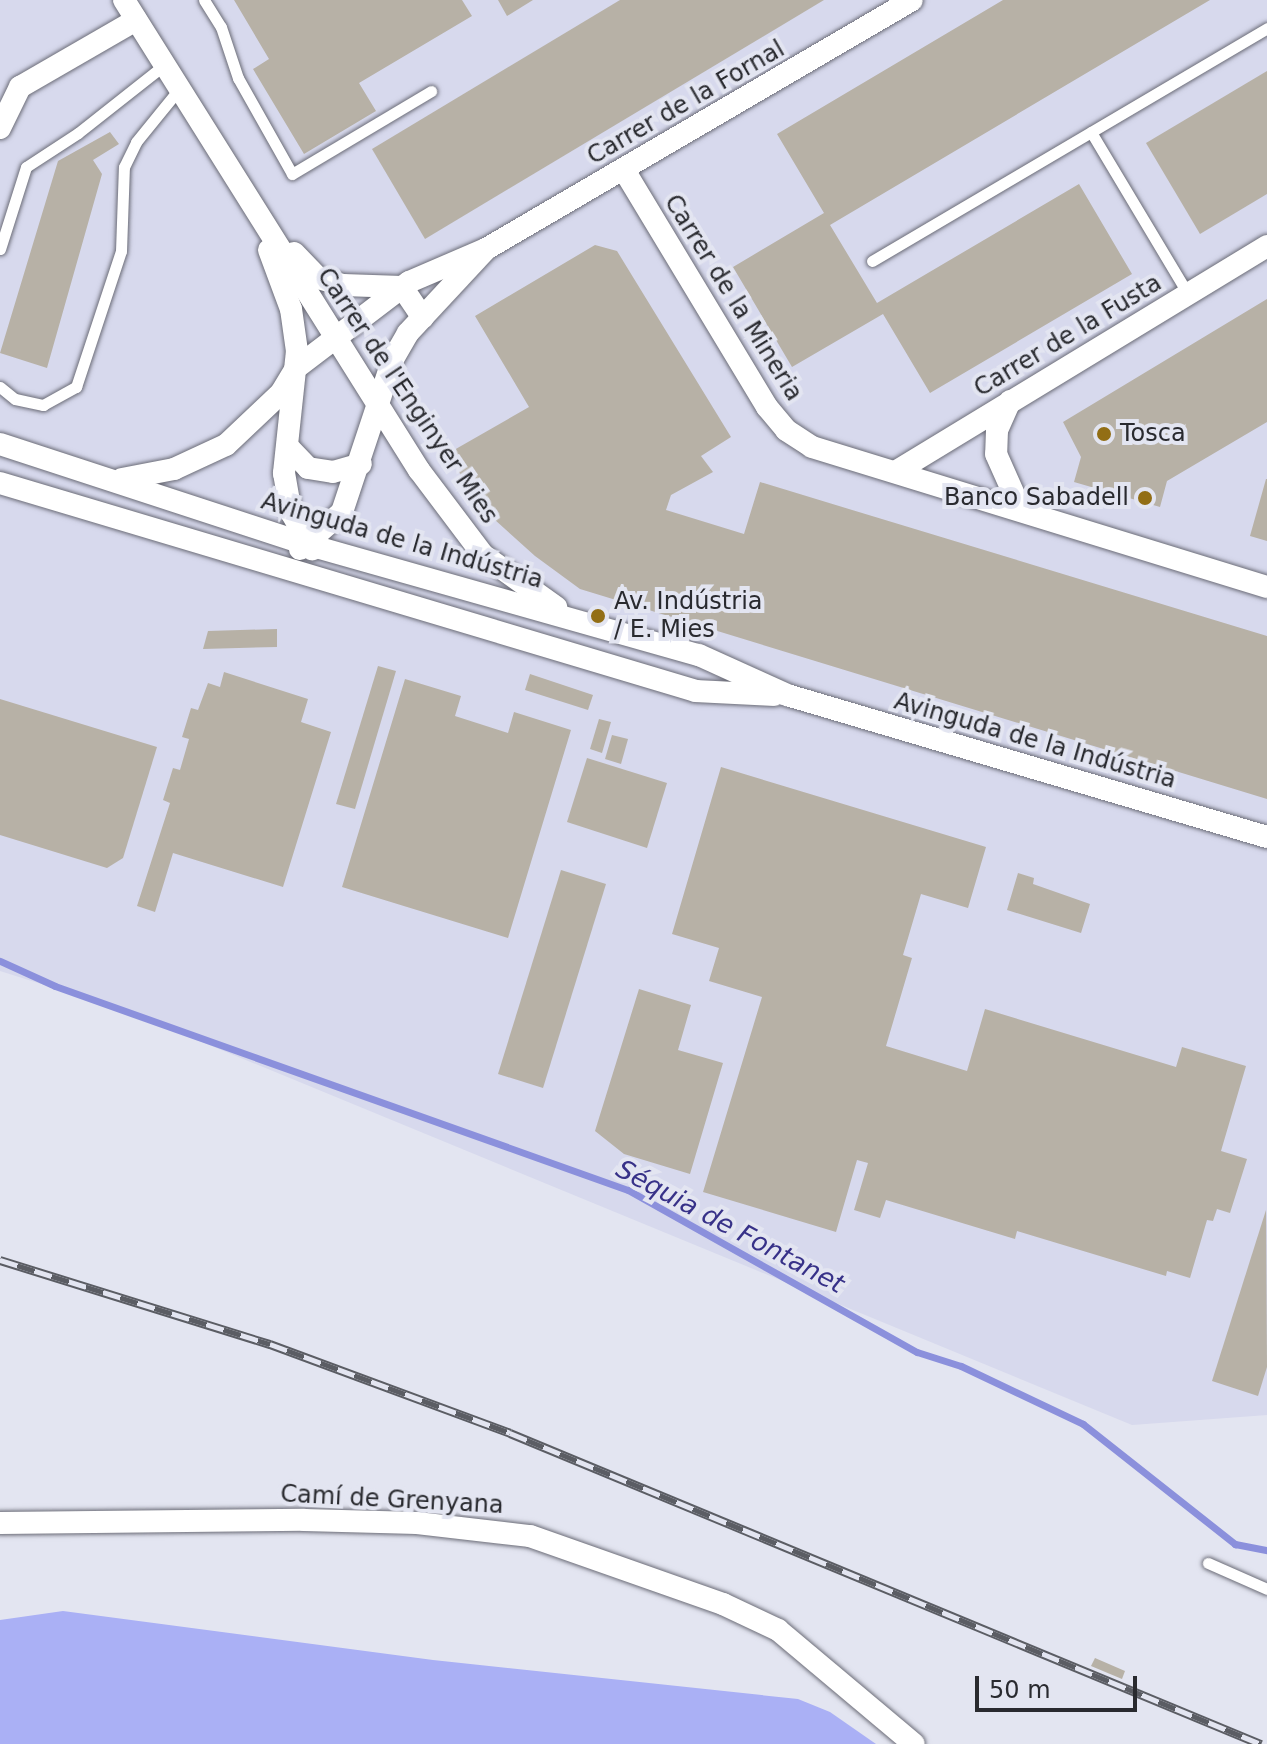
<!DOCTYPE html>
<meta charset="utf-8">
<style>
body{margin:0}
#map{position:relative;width:1267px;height:1744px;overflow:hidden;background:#e3e5f1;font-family:"DejaVu Sans",sans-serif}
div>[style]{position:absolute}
.built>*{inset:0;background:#d7d9ed}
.green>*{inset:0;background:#aab0f5}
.stream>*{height:7px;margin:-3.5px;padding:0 3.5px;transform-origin:3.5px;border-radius:3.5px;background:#8b90dc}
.building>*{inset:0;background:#b7b1a6}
.roads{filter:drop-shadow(0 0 2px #6b6c77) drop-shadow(0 0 2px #6b6c77)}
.lane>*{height:11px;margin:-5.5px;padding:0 5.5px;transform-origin:5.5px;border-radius:5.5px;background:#fff}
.street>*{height:22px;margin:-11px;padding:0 11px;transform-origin:11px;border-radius:11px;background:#fff}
.rail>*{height:9px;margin-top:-4.5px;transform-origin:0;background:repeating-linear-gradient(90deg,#e3e5f1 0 18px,#5b5d64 0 36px);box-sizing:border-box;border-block:2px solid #5b5d64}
.dots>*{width:22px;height:22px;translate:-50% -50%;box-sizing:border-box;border:4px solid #e3e5f1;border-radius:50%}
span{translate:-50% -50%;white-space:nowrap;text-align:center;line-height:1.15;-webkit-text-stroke:8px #e3e5f1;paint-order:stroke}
.street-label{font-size:24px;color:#292a2f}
.poi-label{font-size:24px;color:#292a2f}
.left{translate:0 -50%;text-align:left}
.right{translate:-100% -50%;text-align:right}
.water-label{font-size:26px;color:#373188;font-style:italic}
.scale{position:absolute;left:975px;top:1676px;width:162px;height:36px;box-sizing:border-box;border:4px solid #292a2f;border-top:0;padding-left:10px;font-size:24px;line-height:28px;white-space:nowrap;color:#292a2f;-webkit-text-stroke:6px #e3e5f1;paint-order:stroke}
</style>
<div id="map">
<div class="built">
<i style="clip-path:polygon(0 0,1267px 0,1267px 1415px,1132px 1425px,127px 1011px,0 971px)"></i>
</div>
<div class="green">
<i style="clip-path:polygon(63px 1611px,433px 1660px,798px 1699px,830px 1712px,876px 1744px,0 1744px,0 1620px)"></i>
</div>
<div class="stream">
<i style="left:0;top:961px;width:60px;rotate:24.4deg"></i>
<i style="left:55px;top:986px;width:608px;rotate:19.6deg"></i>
<i style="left:628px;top:1190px;width:331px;rotate:29.3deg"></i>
<i style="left:917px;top:1352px;width:46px;rotate:17.7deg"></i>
<i style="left:961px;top:1366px;width:135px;rotate:25.4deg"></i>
<i style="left:1083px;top:1424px;width:194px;rotate:38.3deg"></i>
<i style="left:1235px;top:1544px;width:33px;rotate:11deg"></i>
</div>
<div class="building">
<i style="clip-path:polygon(234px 0,462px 0,472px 16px,359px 83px,376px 111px,304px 154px,253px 69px,269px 59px)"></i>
<i style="clip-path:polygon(498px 0,533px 0,507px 16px)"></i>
<i style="clip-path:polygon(620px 0,824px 0,425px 239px,372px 149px)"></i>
<i style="clip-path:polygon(1003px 0,1210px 0,830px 225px,877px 303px,1079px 184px,1132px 274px,930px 393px,883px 314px,792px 367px,733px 267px,824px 213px,777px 134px)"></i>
<i style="clip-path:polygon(1267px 71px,1267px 194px,1200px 234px,1146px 143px)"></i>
<i style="clip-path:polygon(110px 132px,119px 144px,93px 160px,102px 174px,47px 368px,0 353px,58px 161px)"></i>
<i style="clip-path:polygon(595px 245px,617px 251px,731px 437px,701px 456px,713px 472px,671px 495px,666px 510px,744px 534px,760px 482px,1267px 636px,1267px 799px,580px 589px,535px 556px,484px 510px,447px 454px,529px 407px,475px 316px)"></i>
<i style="clip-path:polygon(1267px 299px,1267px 422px,1167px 481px,1160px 507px,1074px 482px,1081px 457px,1063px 422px)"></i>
<i style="clip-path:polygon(1266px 479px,1267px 479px,1267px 541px,1250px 536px)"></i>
<i style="clip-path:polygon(277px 629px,277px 647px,203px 649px,208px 631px)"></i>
<i style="clip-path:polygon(378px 666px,396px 671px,355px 809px,336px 804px)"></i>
<i style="clip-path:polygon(224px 672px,308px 699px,301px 722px,331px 732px,283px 887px,173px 853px,155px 912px,137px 906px,170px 803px,163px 800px,173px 768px,180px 770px,189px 739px,182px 737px,191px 708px,198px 710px,208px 683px,220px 687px)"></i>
<i style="clip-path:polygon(530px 674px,593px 695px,588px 710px,525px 690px)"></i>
<i style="clip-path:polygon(405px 679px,461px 696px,455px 716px,508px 733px,514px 712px,571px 730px,508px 938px,342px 887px)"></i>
<i style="clip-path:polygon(0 699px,157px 747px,123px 858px,107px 868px,0 835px)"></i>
<i style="clip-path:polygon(599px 719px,611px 722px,602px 753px,590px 749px)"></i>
<i style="clip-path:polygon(612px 735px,628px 739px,621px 764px,605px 759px)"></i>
<i style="clip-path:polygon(587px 758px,667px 783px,647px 848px,567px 822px)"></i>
<i style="clip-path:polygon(721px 767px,986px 847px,968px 908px,921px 894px,903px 955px,912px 958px,886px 1046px,967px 1071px,985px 1009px,1176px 1067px,1182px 1047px,1246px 1066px,1221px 1151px,1247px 1159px,1230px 1213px,1217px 1209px,1213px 1221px,1207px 1220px,1190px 1278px,1167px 1271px,1166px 1276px,1017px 1231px,1015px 1239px,886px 1200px,880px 1218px,854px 1210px,868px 1163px,857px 1160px,836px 1232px,703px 1192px,762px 997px,709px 981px,719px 948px,672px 934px)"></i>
<i style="clip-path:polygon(561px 870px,606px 884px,543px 1088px,498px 1074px)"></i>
<i style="clip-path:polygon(1018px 873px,1034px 878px,1033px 884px,1090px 904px,1081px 933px,1007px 910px)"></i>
<i style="clip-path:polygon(639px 989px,691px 1005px,678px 1050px,723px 1063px,690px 1174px,624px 1154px,595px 1131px)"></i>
<i style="clip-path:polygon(1266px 1210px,1267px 1367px,1258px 1396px,1212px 1381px)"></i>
<i style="clip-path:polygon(1095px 1658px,1125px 1671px,1122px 1679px,1091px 1666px)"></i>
</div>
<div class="roads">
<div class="lane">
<i style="left:204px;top:0;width:32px;rotate:58deg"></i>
<i style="left:221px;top:27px;width:54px;rotate:71.6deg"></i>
<i style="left:238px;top:78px;width:110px;rotate:60.6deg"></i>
<i style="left:292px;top:174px;width:162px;rotate:-30.8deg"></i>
<i style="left:1091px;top:132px;width:189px;rotate:59.1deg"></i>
<i style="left:0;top:249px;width:86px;rotate:-72.4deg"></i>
<i style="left:26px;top:167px;width:62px;rotate:-33.2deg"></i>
<i style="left:78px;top:133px;width:110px;rotate:-38.3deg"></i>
<i style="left:872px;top:261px;width:459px;rotate:-30.5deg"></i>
<i style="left:0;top:387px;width:19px;rotate:39deg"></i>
<i style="left:15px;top:399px;width:29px;rotate:12deg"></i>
<i style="left:43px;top:405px;width:38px;rotate:-29deg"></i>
<i style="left:76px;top:387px;width:143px;rotate:-71.7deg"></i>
<i style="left:121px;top:251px;width:84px;rotate:-88deg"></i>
<i style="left:124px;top:167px;width:28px;rotate:-64deg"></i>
<i style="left:136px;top:142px;width:68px;rotate:-50.9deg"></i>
<i style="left:1208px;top:1563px;width:64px;rotate:23.8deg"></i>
</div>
<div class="street">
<i style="left:124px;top:0;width:555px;rotate:57.89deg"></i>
<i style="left:419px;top:470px;width:106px;rotate:53deg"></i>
<i style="left:483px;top:555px;width:90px;rotate:35.5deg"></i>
<i style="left:0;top:128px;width:46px;rotate:-64deg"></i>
<i style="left:20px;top:87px;width:134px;rotate:-30deg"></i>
<i style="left:624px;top:170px;width:277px;rotate:58.9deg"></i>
<i style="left:767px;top:407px;width:30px;rotate:50deg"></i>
<i style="left:786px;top:430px;width:31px;rotate:33deg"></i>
<i style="left:812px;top:447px;width:476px;rotate:17.1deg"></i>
<i style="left:269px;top:250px;width:63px;rotate:69.6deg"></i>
<i style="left:291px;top:309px;width:42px;rotate:81.9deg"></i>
<i style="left:297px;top:351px;width:123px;rotate:96.1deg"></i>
<i style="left:284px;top:473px;width:40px;rotate:80deg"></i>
<i style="left:291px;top:512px;width:43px;rotate:60.4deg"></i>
<i style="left:294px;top:253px;width:35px;rotate:46deg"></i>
<i style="left:318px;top:278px;width:26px;rotate:16deg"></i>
<i style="left:343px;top:285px;width:59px;rotate:1.9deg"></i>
<i style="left:402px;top:287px;width:37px;rotate:56deg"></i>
<i style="left:1010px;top:401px;width:32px;rotate:114deg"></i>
<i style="left:997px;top:430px;width:24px;rotate:92deg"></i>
<i style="left:996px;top:454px;width:59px;rotate:66deg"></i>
<i style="left:0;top:444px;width:325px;rotate:18.1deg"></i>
<i style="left:309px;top:545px;width:405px;rotate:15.8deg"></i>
<i style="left:699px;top:655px;width:97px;rotate:24.4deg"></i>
<i style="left:787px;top:695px;width:501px;rotate:16.48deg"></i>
<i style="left:288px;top:447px;width:29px;rotate:46deg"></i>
<i style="left:308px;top:468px;width:25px;rotate:9deg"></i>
<i style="left:333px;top:472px;width:29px;rotate:-16deg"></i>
<i style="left:897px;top:471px;width:433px;rotate:-31.3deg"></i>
<i style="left:122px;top:479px;width:53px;rotate:-10.9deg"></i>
<i style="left:174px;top:469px;width:57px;rotate:-24.8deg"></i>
<i style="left:226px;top:445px;width:76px;rotate:-43.4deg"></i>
<i style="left:281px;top:393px;width:29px;rotate:-59deg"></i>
<i style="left:296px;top:368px;width:142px;rotate:-37.3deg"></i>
<i style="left:409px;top:282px;width:84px;rotate:-23.2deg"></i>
<i style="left:486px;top:249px;width:493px;rotate:-30.3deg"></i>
<i style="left:0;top:483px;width:726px;rotate:16.64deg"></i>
<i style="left:696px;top:691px;width:78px;rotate:2.9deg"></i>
<i style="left:300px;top:549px;width:56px;rotate:-41.4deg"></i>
<i style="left:342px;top:512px;width:161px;rotate:-71.6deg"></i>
<i style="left:393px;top:359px;width:30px;rotate:-60deg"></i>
<i style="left:408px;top:333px;width:113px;rotate:-47.1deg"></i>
<i style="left:0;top:1523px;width:304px;rotate:-0.6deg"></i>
<i style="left:304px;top:1520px;width:113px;rotate:1.5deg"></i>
<i style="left:417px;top:1523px;width:114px;rotate:6.6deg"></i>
<i style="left:530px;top:1536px;width:205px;rotate:19.4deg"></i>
<i style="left:723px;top:1604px;width:61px;rotate:25.3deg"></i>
<i style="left:778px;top:1630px;width:177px;rotate:40deg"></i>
</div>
</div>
<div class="rail">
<i style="left:0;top:1260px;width:283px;rotate:17.3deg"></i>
<i style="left:270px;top:1344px;width:256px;rotate:20.3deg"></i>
<i style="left:510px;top:1433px;width:813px;rotate:22.5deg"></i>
</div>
<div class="dots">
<i style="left:1104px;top:434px;background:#926e15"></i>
<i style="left:1145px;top:498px;background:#926e15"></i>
<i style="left:598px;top:616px;background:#926e15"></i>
</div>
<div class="street-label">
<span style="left:686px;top:103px;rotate:-30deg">Carrer de la Fornal</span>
<span style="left:733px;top:298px;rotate:58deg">Carrer de la Mineria</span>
<span style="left:1068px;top:336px;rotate:-31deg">Carrer de la Fusta</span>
<span style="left:407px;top:396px;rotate:56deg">Carrer de l'Enginyer Mies</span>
<span style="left:402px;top:541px;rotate:16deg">Avinguda de la Indústria</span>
<span style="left:1035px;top:741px;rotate:16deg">Avinguda de la Indústria</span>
<span style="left:392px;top:1500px;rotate:3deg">Camí de Grenyana</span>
</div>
<div class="poi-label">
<span class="left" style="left:1120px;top:434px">Tosca</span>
<span class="right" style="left:1129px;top:498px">Banco Sabadell</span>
<span class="left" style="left:614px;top:616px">Av. Indústria<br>/ E. Mies</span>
</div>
<div class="water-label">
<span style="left:730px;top:1227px;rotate:28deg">Séquia de Fontanet</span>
</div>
<div class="scale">50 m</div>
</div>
